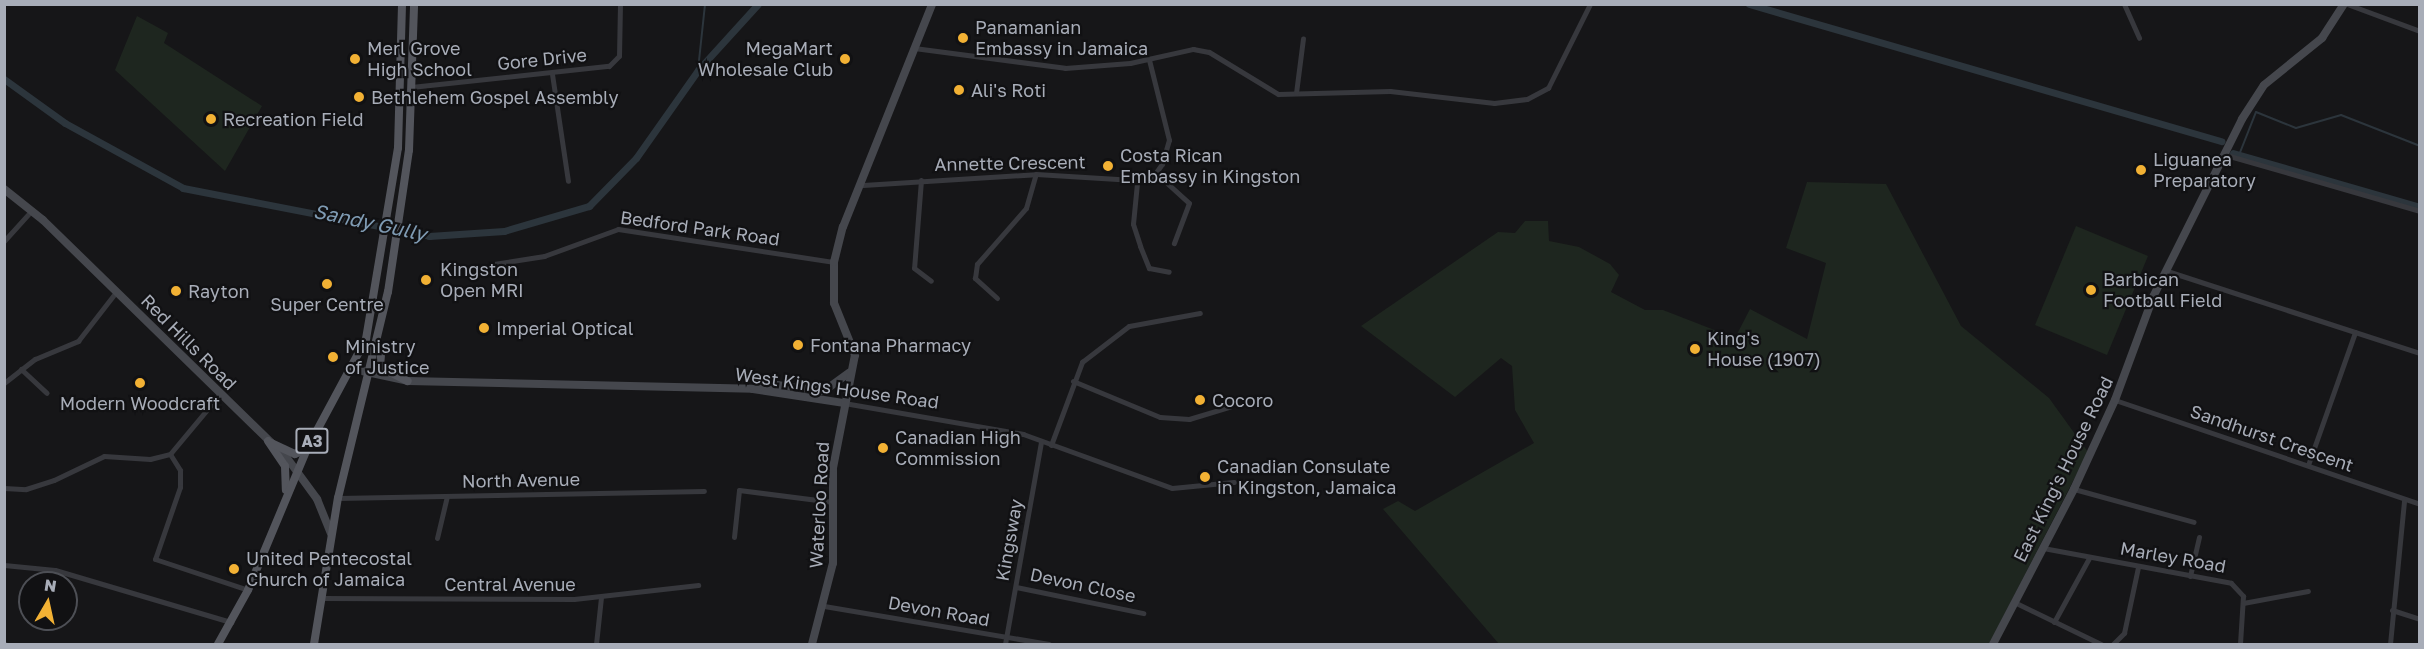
<!DOCTYPE html>
<style>
body{margin:0}
#map{position:relative;width:2424px;height:649px;overflow:hidden;background:#161618;font-family:"Golos Text",sans-serif}
div>[style]{position:absolute}
.green>*{inset:0;background:#1e261f}
.stream>*{height:2px;margin:-1px;padding:0 1px;transform-origin:1px;border-radius:1px;background:#2c353c}
.canal>*{height:7px;margin:-3.5px;padding:0 3.5px;transform-origin:3.5px;border-radius:3.5px;background:#2c353c}
.minor>*{height:5px;margin:-2.5px;padding:0 2.5px;transform-origin:2.5px;border-radius:2.5px;background:#37383d}
.secondary>*{height:8px;margin:-4px;padding:0 4px;transform-origin:4px;border-radius:4px;background:#45474d}
.primary>*{height:8px;margin:-4px;padding:0 4px;transform-origin:4px;border-radius:4px;background:#53555c}
.dots>*{width:16px;height:16px;translate:-50% -50%;box-sizing:border-box;border:3px solid #111113;border-radius:50%}
span{translate:-50% -50%;white-space:nowrap;text-align:center;line-height:1.15;-webkit-text-stroke:4.5px #111113;paint-order:stroke}
.shield-label span{padding:2px 4px;background:#111113;border:2px solid;border-radius:4px;-webkit-text-stroke-width:0}
.shield-label{font-size:16px;color:#a8adb8;font-weight:700}
.poi-label{font-size:18px;color:#a8adb8}
.left{translate:0 -50%;text-align:left}
.right{translate:-100% -50%;text-align:right}
.street-label{font-size:18px;color:#a8adb8}
.water-label{font-size:20px;color:#7f9bb3;font-style:italic}
.frame{position:absolute;inset:0;border:6px solid #a8adb8;pointer-events:none}
.north{position:absolute;left:18px;top:571px;width:60px;height:60px;box-sizing:border-box;background:#111113;border:2px solid #4d4f55;border-radius:50%;rotate:9deg;font-size:16px;font-weight:700;line-height:24px;text-align:center;color:#a8adb8}
.north::after{content:'';display:block;margin:auto;width:21px;height:27px;background:#f2b134;clip-path:polygon(50% 0,100% 100%,50% 72%,0 100%)}
</style>
<div id="map">
<div class="green">
<i style="clip-path:polygon(137px 16px,168px 33px,164px 43px,262px 106px,225px 171px,115px 70px)"></i>
<i style="clip-path:polygon(1807px 182px,1886px 184px,1961px 326px,2049px 398px,2088px 452px,1989px 644px,1499px 644px,1383px 509px,1398px 501px,1415px 511px,1534px 443px,1515px 410px,1512px 366px,1501px 358px,1455px 397px,1361px 326px,1498px 232px,1515px 233px,1525px 221px,1548px 221px,1549px 241px,1579px 247px,1610px 264px,1619px 275px,1611px 292px,1645px 310px,1663px 310px,1735px 338px,1750px 309px,1807px 339px,1826px 263px,1786px 248px)"></i>
<i style="clip-path:polygon(2076px 226px,2148px 256px,2107px 355px,2035px 325px)"></i>
</div>
<div class="stream">
<i style="left:698px;top:70px;width:66px;rotate:-83.9deg"></i>
<i style="left:2239px;top:155px;width:46px;rotate:-68.4deg"></i>
<i style="left:2256px;top:112px;width:43px;rotate:21.8deg"></i>
<i style="left:2296px;top:128px;width:47px;rotate:-16.1deg"></i>
<i style="left:2341px;top:115px;width:85px;rotate:21.4deg"></i>
</div>
<div class="canal">
<i style="left:1749px;top:4px;width:492px;rotate:16.2deg"></i>
<i style="left:4px;top:79px;width:75px;rotate:35.8deg"></i>
<i style="left:65px;top:123px;width:135px;rotate:28.8deg"></i>
<i style="left:183px;top:188px;width:251px;rotate:11deg"></i>
<i style="left:429px;top:236px;width:75px;rotate:-3.8deg"></i>
<i style="left:504px;top:231px;width:89px;rotate:-16.4deg"></i>
<i style="left:589px;top:206px;width:67px;rotate:-45.6deg"></i>
<i style="left:636px;top:158px;width:108px;rotate:-54.8deg"></i>
<i style="left:698px;top:70px;width:89px;rotate:-47.7deg"></i>
<i style="left:2233px;top:153px;width:195px;rotate:16.1deg"></i>
</div>
<div class="minor">
<i style="left:2124px;top:4px;width:37px;rotate:66deg"></i>
<i style="left:2347px;top:4px;width:78px;rotate:20.3deg"></i>
<i style="left:914px;top:48px;width:152px;rotate:7.5deg"></i>
<i style="left:1065px;top:68px;width:65px;rotate:-4.4deg"></i>
<i style="left:1130px;top:63px;width:65px;rotate:-12.5deg"></i>
<i style="left:1193px;top:49px;width:16px;rotate:11deg"></i>
<i style="left:1209px;top:52px;width:81px;rotate:31.3deg"></i>
<i style="left:1278px;top:94px;width:112px;rotate:-1.5deg"></i>
<i style="left:1390px;top:91px;width:105px;rotate:6.6deg"></i>
<i style="left:1494px;top:103px;width:33px;rotate:-7deg"></i>
<i style="left:1527px;top:99px;width:24px;rotate:-28deg"></i>
<i style="left:1548px;top:88px;width:94px;rotate:-63.4deg"></i>
<i style="left:552px;top:74px;width:108px;rotate:81.5deg"></i>
<i style="left:411px;top:87px;width:199px;rotate:-6.1deg"></i>
<i style="left:609px;top:66px;width:14px;rotate:-45deg"></i>
<i style="left:619px;top:56px;width:52px;rotate:-88.9deg"></i>
<i style="left:1296px;top:93px;width:55px;rotate:-82.7deg"></i>
<i style="left:2226px;top:155px;width:202px;rotate:16.1deg"></i>
<i style="left:1157px;top:174px;width:43px;rotate:42.2deg"></i>
<i style="left:1189px;top:203px;width:43px;rotate:110.6deg"></i>
<i style="left:921px;top:180px;width:88px;rotate:94.5deg"></i>
<i style="left:914px;top:268px;width:21px;rotate:37deg"></i>
<i style="left:1137px;top:183px;width:41px;rotate:95.6deg"></i>
<i style="left:1133px;top:224px;width:23px;rotate:72deg"></i>
<i style="left:1140px;top:246px;width:24px;rotate:68deg"></i>
<i style="left:1149px;top:268px;width:20px;rotate:11deg"></i>
<i style="left:863px;top:185px;width:173px;rotate:-3.6deg"></i>
<i style="left:1036px;top:174px;width:114px;rotate:3.5deg"></i>
<i style="left:1150px;top:181px;width:21px;rotate:-55deg"></i>
<i style="left:1162px;top:164px;width:25px;rotate:-74deg"></i>
<i style="left:1169px;top:140px;width:82px;rotate:-104deg"></i>
<i style="left:4px;top:241px;width:42px;rotate:-47.9deg"></i>
<i style="left:494px;top:264px;width:51px;rotate:-9.1deg"></i>
<i style="left:544px;top:256px;width:79px;rotate:-20deg"></i>
<i style="left:618px;top:229px;width:219px;rotate:8.7deg"></i>
<i style="left:2167px;top:271px;width:266px;rotate:18deg"></i>
<i style="left:997px;top:298px;width:30px;rotate:-138deg"></i>
<i style="left:975px;top:278px;width:14px;rotate:-82deg"></i>
<i style="left:977px;top:264px;width:74px;rotate:-48.8deg"></i>
<i style="left:1026px;top:208px;width:35px;rotate:-74deg"></i>
<i style="left:21px;top:369px;width:35px;rotate:43deg"></i>
<i style="left:1073px;top:381px;width:94px;rotate:22.5deg"></i>
<i style="left:1160px;top:417px;width:29px;rotate:4deg"></i>
<i style="left:1189px;top:419px;width:42px;rotate:-16.7deg"></i>
<i style="left:4px;top:383px;width:39px;rotate:-38deg"></i>
<i style="left:35px;top:359px;width:47px;rotate:-22.7deg"></i>
<i style="left:78px;top:341px;width:62px;rotate:-52.2deg"></i>
<i style="left:2115px;top:400px;width:322px;rotate:18.8deg"></i>
<i style="left:844px;top:403px;width:182px;rotate:9.8deg"></i>
<i style="left:1023px;top:434px;width:158px;rotate:19.9deg"></i>
<i style="left:1172px;top:488px;width:62px;rotate:-5.5deg"></i>
<i style="left:1051px;top:445px;width:89px;rotate:-69.5deg"></i>
<i style="left:1082px;top:362px;width:59px;rotate:-37.5deg"></i>
<i style="left:1129px;top:326px;width:72px;rotate:-10.4deg"></i>
<i style="left:170px;top:454px;width:19px;rotate:58deg"></i>
<i style="left:180px;top:470px;width:17px;rotate:90deg"></i>
<i style="left:180px;top:487px;width:76px;rotate:109.1deg"></i>
<i style="left:155px;top:559px;width:98px;rotate:18.4deg"></i>
<i style="left:2308px;top:465px;width:141px;rotate:-70.5deg"></i>
<i style="left:4px;top:488px;width:22px;rotate:3deg"></i>
<i style="left:26px;top:489px;width:29px;rotate:-18deg"></i>
<i style="left:54px;top:480px;width:55px;rotate:-25.6deg"></i>
<i style="left:104px;top:456px;width:46px;rotate:3.7deg"></i>
<i style="left:150px;top:459px;width:21px;rotate:-14deg"></i>
<i style="left:170px;top:454px;width:78px;rotate:-50.2deg"></i>
<i style="left:2074px;top:489px;width:124px;rotate:15.4deg"></i>
<i style="left:338px;top:498px;width:366px;rotate:-1.1deg"></i>
<i style="left:734px;top:537px;width:47px;rotate:-83.9deg"></i>
<i style="left:739px;top:490px;width:95px;rotate:7.3deg"></i>
<i style="left:437px;top:538px;width:43px;rotate:-76.6deg"></i>
<i style="left:2043px;top:548px;width:191px;rotate:10.5deg"></i>
<i style="left:2231px;top:583px;width:18px;rotate:47deg"></i>
<i style="left:2243px;top:596px;width:48px;rotate:93.6deg"></i>
<i style="left:4px;top:565px;width:51px;rotate:5.6deg"></i>
<i style="left:55px;top:570px;width:184px;rotate:16.5deg"></i>
<i style="left:2190px;top:576px;width:40px;rotate:-77deg"></i>
<i style="left:1016px;top:587px;width:130px;rotate:11.6deg"></i>
<i style="left:322px;top:598px;width:252px;rotate:0.2deg"></i>
<i style="left:574px;top:599px;width:125px;rotate:-6.4deg"></i>
<i style="left:2014px;top:602px;width:97px;rotate:25.8deg"></i>
<i style="left:2243px;top:603px;width:66px;rotate:-10.5deg"></i>
<i style="left:824px;top:606px;width:228px;rotate:9.6deg"></i>
<i style="left:2392px;top:610px;width:29px;rotate:18deg"></i>
<i style="left:2054px;top:622px;width:73px;rotate:-61.3deg"></i>
<i style="left:4px;top:644px;width:1px"></i>
<i style="left:596px;top:644px;width:47px;rotate:-83.9deg"></i>
<i style="left:1005px;top:644px;width:206px;rotate:-79.9deg"></i>
<i style="left:2113px;top:644px;width:16px;rotate:-45deg"></i>
<i style="left:2124px;top:633px;width:67px;rotate:-78deg"></i>
<i style="left:2390px;top:644px;width:145px;rotate:-84.4deg"></i>
</div>
<div class="secondary">
<i style="left:4px;top:189px;width:50px;rotate:38.5deg"></i>
<i style="left:43px;top:220px;width:341px;rotate:44.3deg"></i>
<i style="left:287px;top:458px;width:51px;rotate:53.8deg"></i>
<i style="left:317px;top:499px;width:37px;rotate:68deg"></i>
<i style="left:353px;top:369px;width:56px;rotate:12.3deg"></i>
<i style="left:408px;top:381px;width:345px;rotate:1.3deg"></i>
<i style="left:753px;top:389px;width:91px;rotate:8.8deg"></i>
<i style="left:755px;top:389px;width:15px;rotate:-20deg"></i>
<i style="left:769px;top:384px;width:55px;rotate:7.3deg"></i>
<i style="left:824px;top:391px;width:31px;rotate:-36deg"></i>
<i style="left:812px;top:644px;width:84px;rotate:-75.5deg"></i>
<i style="left:833px;top:563px;width:95px;rotate:-90deg"></i>
<i style="left:833px;top:468px;width:115px;rotate:-79deg"></i>
<i style="left:855px;top:355px;width:56px;rotate:-112deg"></i>
<i style="left:834px;top:303px;width:41px;rotate:-90deg"></i>
<i style="left:834px;top:262px;width:36px;rotate:-76deg"></i>
<i style="left:843px;top:227px;width:240px;rotate:-68.2deg"></i>
<i style="left:1993px;top:644px;width:175px;rotate:-62.4deg"></i>
<i style="left:2074px;top:489px;width:98px;rotate:-65.3deg"></i>
<i style="left:2115px;top:400px;width:110px;rotate:-69.7deg"></i>
<i style="left:2153px;top:297px;width:199px;rotate:-63.4deg"></i>
<i style="left:2242px;top:119px;width:40px;rotate:-57.1deg"></i>
<i style="left:2264px;top:85px;width:75px;rotate:-39deg"></i>
<i style="left:2322px;top:38px;width:40px;rotate:-57.1deg"></i>
</div>
<div class="primary">
<i style="left:381px;top:355px;width:12px;rotate:95deg"></i>
<i style="left:380px;top:367px;width:31px;rotate:27deg"></i>
<i style="left:268px;top:441px;width:30px;rotate:56deg"></i>
<i style="left:285px;top:466px;width:24px;rotate:88deg"></i>
<i style="left:271px;top:443px;width:26px;rotate:25deg"></i>
<i style="left:295px;top:454px;width:13px;rotate:-23deg"></i>
<i style="left:218px;top:644px;width:62px;rotate:-60.9deg"></i>
<i style="left:248px;top:590px;width:153px;rotate:-67.3deg"></i>
<i style="left:307px;top:449px;width:125px;rotate:-61.8deg"></i>
<i style="left:366px;top:339px;width:194px;rotate:-80.5deg"></i>
<i style="left:398px;top:148px;width:144px;rotate:-88.4deg"></i>
<i style="left:314px;top:644px;width:148px;rotate:-80.7deg"></i>
<i style="left:338px;top:498px;width:212px;rotate:-76.4deg"></i>
<i style="left:388px;top:292px;width:144px;rotate:-81.6deg"></i>
<i style="left:409px;top:150px;width:146px;rotate:-88deg"></i>
</div>
<div class="dots">
<i style="left:963px;top:38px;background:#f2b134"></i>
<i style="left:355px;top:59px;background:#f2b134"></i>
<i style="left:845px;top:59px;background:#f2b134"></i>
<i style="left:959px;top:90px;background:#f2b134"></i>
<i style="left:359px;top:97px;background:#f2b134"></i>
<i style="left:211px;top:119px;background:#f2b134"></i>
<i style="left:1108px;top:166px;background:#f2b134"></i>
<i style="left:2141px;top:170px;background:#f2b134"></i>
<i style="left:426px;top:280px;background:#f2b134"></i>
<i style="left:327px;top:284px;background:#f2b134"></i>
<i style="left:2091px;top:290px;background:#f2b134"></i>
<i style="left:176px;top:291px;background:#f2b134"></i>
<i style="left:484px;top:328px;background:#f2b134"></i>
<i style="left:798px;top:345px;background:#f2b134"></i>
<i style="left:1695px;top:349px;background:#f2b134"></i>
<i style="left:333px;top:357px;background:#f2b134"></i>
<i style="left:140px;top:383px;background:#f2b134"></i>
<i style="left:1200px;top:400px;background:#f2b134"></i>
<i style="left:883px;top:448px;background:#f2b134"></i>
<i style="left:1205px;top:477px;background:#f2b134"></i>
<i style="left:234px;top:569px;background:#f2b134"></i>
</div>
<div class="shield-label">
<span style="left:312px;top:441px">A3</span>
</div>
<div class="poi-label">
<span class="left" style="left:975px;top:38px">Panamanian<br>Embassy in Jamaica</span>
<span class="left" style="left:367px;top:59px">Merl Grove<br>High School</span>
<span class="right" style="left:833px;top:59px">MegaMart<br>Wholesale Club</span>
<span class="left" style="left:971px;top:90px">Ali's Roti</span>
<span class="left" style="left:371px;top:97px">Bethlehem Gospel Assembly</span>
<span class="left" style="left:223px;top:119px">Recreation Field</span>
<span class="left" style="left:1120px;top:166px">Costa Rican<br>Embassy in Kingston</span>
<span class="left" style="left:2153px;top:170px">Liguanea<br>Preparatory</span>
<span class="left" style="left:440px;top:280px">Kingston<br>Open MRI</span>
<span class="left" style="left:2103px;top:290px">Barbican<br>Football Field</span>
<span class="left" style="left:188px;top:291px">Rayton</span>
<span style="left:327px;top:304px">Super Centre</span>
<span class="left" style="left:496px;top:328px">Imperial Optical</span>
<span class="left" style="left:1707px;top:349px">King's<br>House (1907)</span>
<span class="left" style="left:810px;top:345px">Fontana Pharmacy</span>
<span class="left" style="left:345px;top:357px">Ministry<br>of Justice</span>
<span class="left" style="left:1212px;top:400px">Cocoro</span>
<span style="left:140px;top:403px">Modern Woodcraft</span>
<span class="left" style="left:895px;top:448px">Canadian High<br>Commission</span>
<span class="left" style="left:1217px;top:477px">Canadian Consulate<br>in Kingston, Jamaica</span>
<span class="left" style="left:246px;top:569px">United Pentecostal<br>Church of Jamaica</span>
</div>
<div class="street-label">
<span style="left:542px;top:59px;rotate:-6deg">Gore Drive</span>
<span style="left:1010px;top:163px;rotate:-1deg">Annette Crescent</span>
<span style="left:700px;top:228px;rotate:8deg">Bedford Park Road</span>
<span style="left:189px;top:342px;rotate:45deg">Red Hills Road</span>
<span style="left:837px;top:388px;rotate:8deg">West Kings House Road</span>
<span style="left:2272px;top:438px;rotate:19deg">Sandhurst Crescent</span>
<span style="left:2063px;top:469px;rotate:-64deg">East King's House Road</span>
<span style="left:521px;top:480px;rotate:-1deg">North Avenue</span>
<span style="left:819px;top:505px;rotate:-87deg">Waterloo Road</span>
<span style="left:1009px;top:540px;rotate:-80deg">Kingsway</span>
<span style="left:2173px;top:557px;rotate:10deg">Marley Road</span>
<span style="left:510px;top:584px">Central Avenue</span>
<span style="left:1083px;top:585px;rotate:12deg">Devon Close</span>
<span style="left:939px;top:611px;rotate:10deg">Devon Road</span>
</div>
<div class="water-label">
<span style="left:370px;top:222px;rotate:12deg">Sandy Gully</span>
</div>
<div class="frame"></div>
<div class="north">N</div>
</div>
